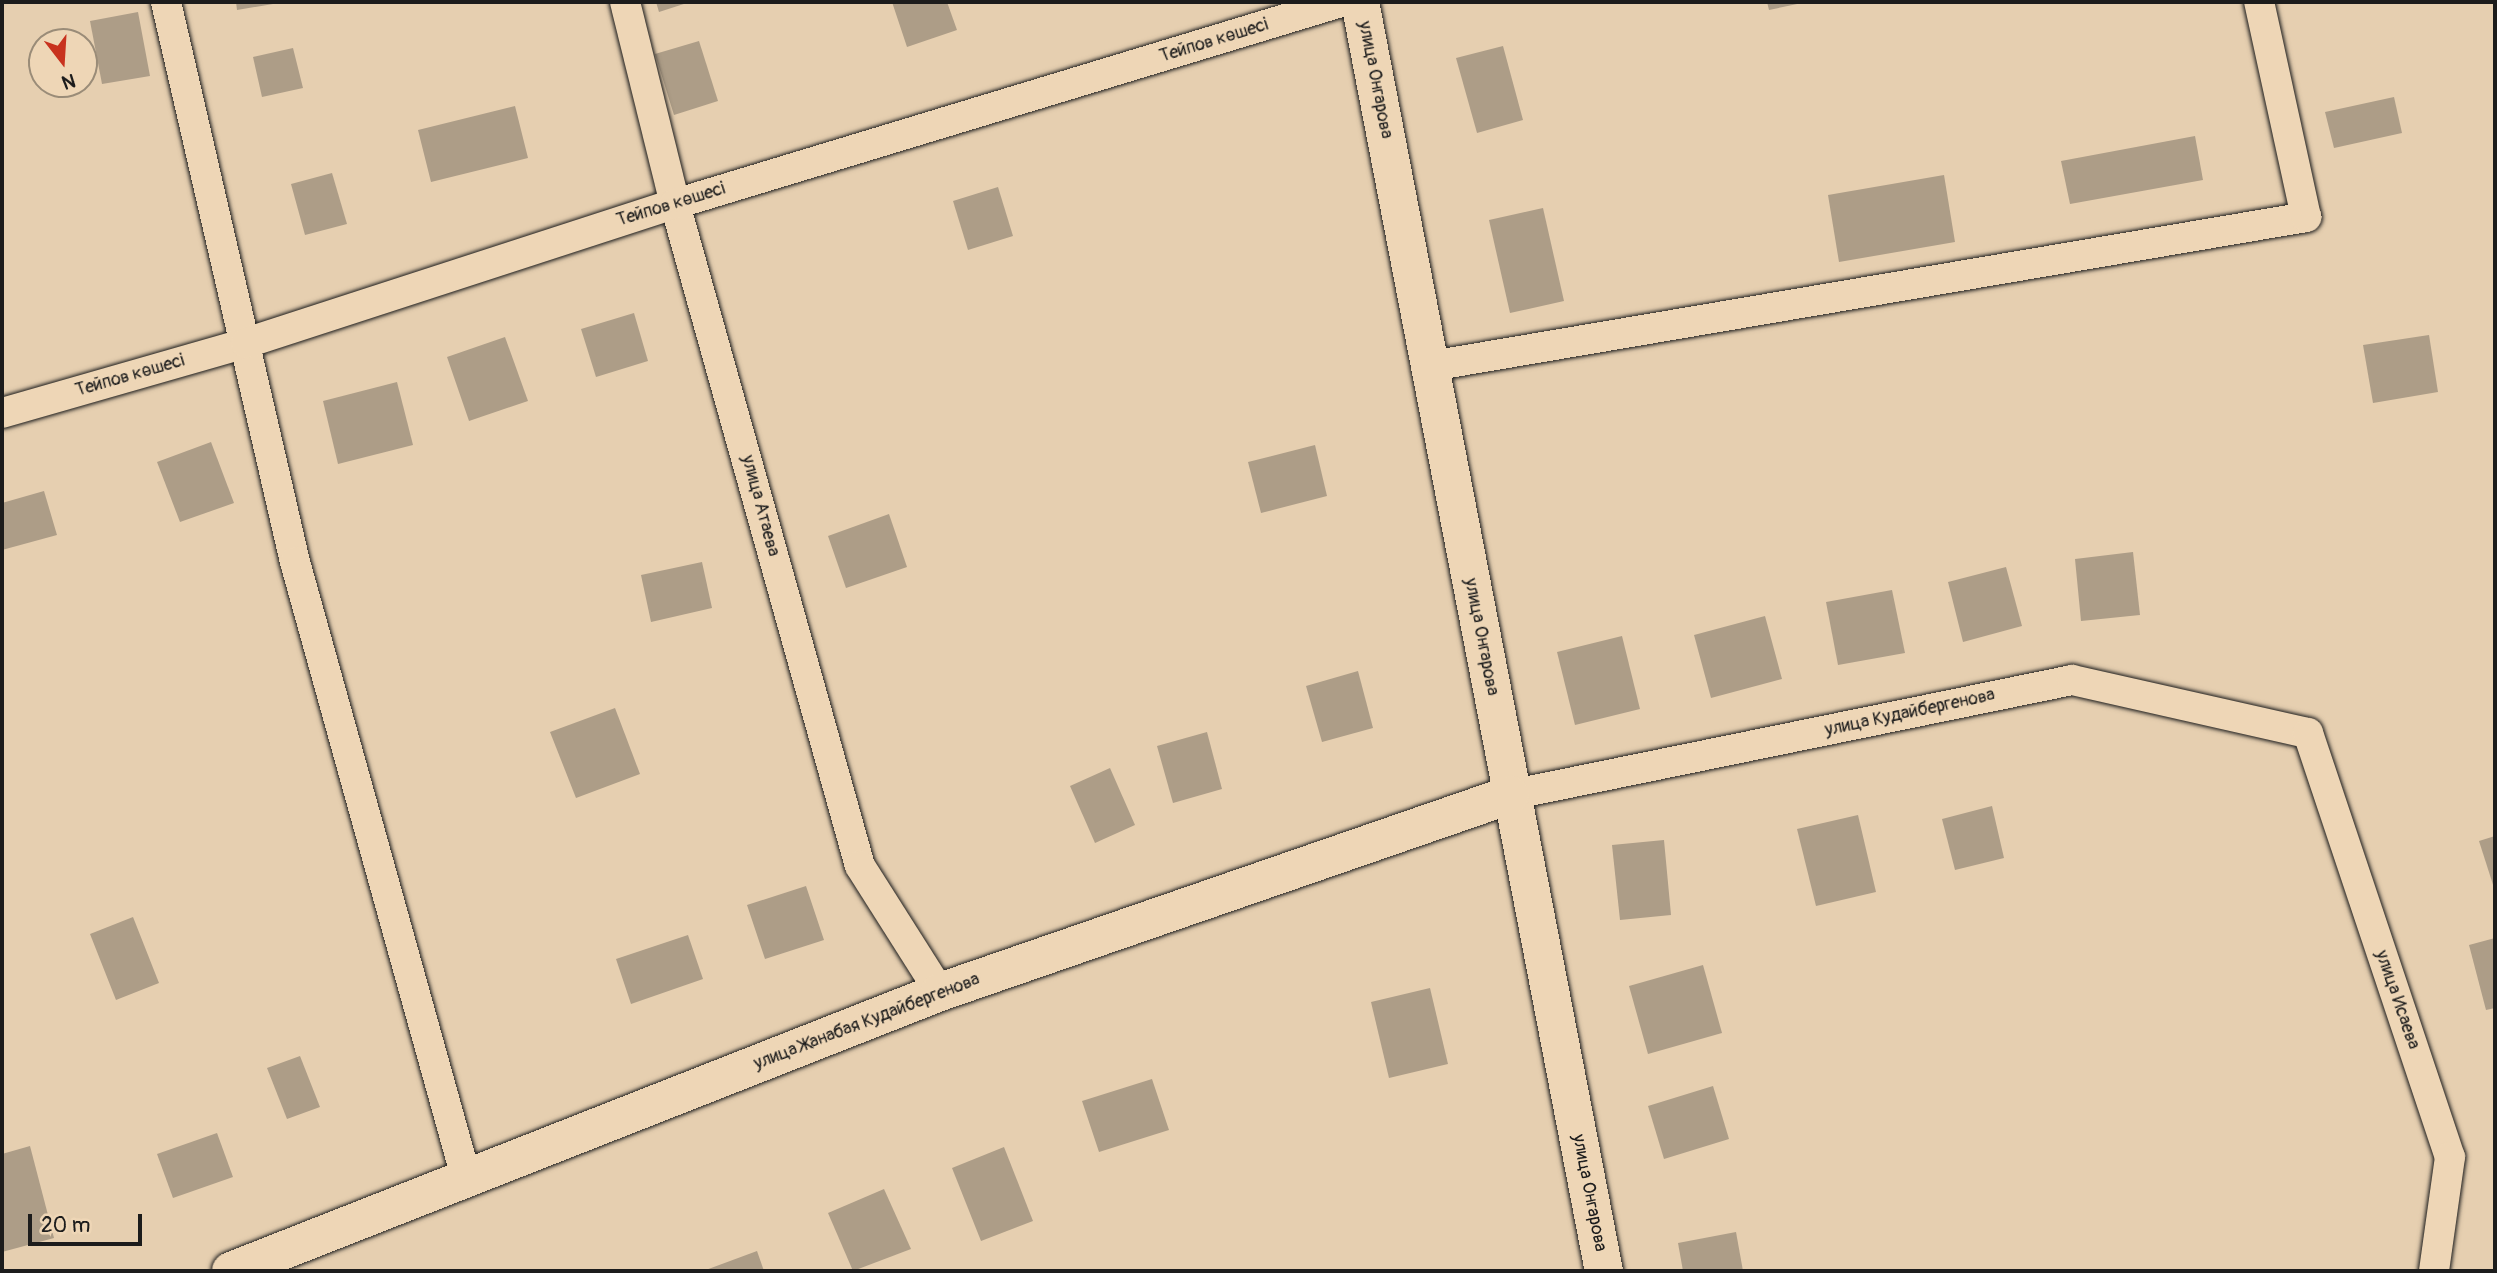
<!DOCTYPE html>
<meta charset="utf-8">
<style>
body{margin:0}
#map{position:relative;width:2497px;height:1273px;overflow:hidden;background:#e6cfb0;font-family:Pangolin,sans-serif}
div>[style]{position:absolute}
.building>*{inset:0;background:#ad9d87}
.roads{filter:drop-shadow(0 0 2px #1c1c1c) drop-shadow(0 0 2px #1c1c1c)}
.street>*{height:30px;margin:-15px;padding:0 15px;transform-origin:15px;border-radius:15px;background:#eed6b6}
.secondary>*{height:38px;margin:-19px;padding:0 19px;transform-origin:19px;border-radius:19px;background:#eed6b6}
span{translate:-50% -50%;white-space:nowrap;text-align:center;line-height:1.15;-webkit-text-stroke:5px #eed6b6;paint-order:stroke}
.street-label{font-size:18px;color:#1c1c1c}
.frame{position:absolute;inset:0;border:4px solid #1c1c1c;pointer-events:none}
.north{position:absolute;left:28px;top:28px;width:70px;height:70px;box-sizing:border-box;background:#eed6b6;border:2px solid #9a8c78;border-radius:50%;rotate:163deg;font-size:19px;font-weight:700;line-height:28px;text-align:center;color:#1c1c1c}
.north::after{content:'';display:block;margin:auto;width:24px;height:32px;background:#c8321e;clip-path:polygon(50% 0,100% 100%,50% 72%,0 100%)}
.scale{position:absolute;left:28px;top:1214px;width:114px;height:32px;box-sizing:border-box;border:4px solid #1c1c1c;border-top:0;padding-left:9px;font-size:21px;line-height:24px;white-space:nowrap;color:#1c1c1c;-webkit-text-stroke:5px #eed6b6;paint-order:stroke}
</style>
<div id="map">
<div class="building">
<i style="clip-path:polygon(236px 2px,273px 2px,273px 4px,237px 10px)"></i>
<i style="clip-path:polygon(656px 2px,690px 2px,659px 12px)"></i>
<i style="clip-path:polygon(892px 2px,947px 2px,957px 30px,907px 47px)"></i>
<i style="clip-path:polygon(1767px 2px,1801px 2px,1802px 3px,1769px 10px)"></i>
<i style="clip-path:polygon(138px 12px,150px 76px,102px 84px,90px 21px)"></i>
<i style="clip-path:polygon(699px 41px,718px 101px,674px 115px,655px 54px)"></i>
<i style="clip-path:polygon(1503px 46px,1523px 120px,1477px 133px,1456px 58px)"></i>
<i style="clip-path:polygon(293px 48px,303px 88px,262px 97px,253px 57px)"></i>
<i style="clip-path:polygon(2394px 97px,2402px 133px,2334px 148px,2325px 112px)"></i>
<i style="clip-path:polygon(515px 106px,528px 158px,431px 182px,418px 130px)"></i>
<i style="clip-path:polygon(2195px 136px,2203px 180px,2070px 204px,2061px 161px)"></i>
<i style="clip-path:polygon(332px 173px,347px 224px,305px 235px,291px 184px)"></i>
<i style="clip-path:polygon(1944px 175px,1955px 242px,1839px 262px,1828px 195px)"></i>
<i style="clip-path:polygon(998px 187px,1013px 236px,968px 250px,953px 201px)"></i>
<i style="clip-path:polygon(1543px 208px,1564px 301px,1510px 313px,1489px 220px)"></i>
<i style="clip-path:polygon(634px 313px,648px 361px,596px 377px,581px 329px)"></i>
<i style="clip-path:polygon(2429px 335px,2438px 392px,2373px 403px,2363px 345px)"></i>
<i style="clip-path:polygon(505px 337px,528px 401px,469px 421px,447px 357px)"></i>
<i style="clip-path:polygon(397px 382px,413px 445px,338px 464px,323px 401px)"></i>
<i style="clip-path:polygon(211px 442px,234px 503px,180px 522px,157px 462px)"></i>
<i style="clip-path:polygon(1315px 445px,1327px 496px,1261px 513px,1248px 462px)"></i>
<i style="clip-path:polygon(44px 491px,57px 535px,2px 550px,2px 503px)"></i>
<i style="clip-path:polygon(889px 514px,907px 567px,846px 588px,828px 536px)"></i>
<i style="clip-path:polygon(2133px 552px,2140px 615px,2081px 621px,2075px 559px)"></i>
<i style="clip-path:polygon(702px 562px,712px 608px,651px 622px,641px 575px)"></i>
<i style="clip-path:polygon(2006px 567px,2022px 626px,1963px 642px,1948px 582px)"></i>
<i style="clip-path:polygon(1892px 590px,1905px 653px,1838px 665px,1826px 602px)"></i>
<i style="clip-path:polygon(1765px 616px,1782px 679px,1711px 698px,1694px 635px)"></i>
<i style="clip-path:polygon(1622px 636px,1640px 709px,1575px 725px,1557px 652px)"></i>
<i style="clip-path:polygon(1358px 671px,1373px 728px,1322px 742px,1306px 686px)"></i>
<i style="clip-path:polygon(615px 708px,640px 774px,576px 798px,550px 732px)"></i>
<i style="clip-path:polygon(1207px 732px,1222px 789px,1173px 803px,1157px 746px)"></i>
<i style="clip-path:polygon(1110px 768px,1135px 825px,1095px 843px,1070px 786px)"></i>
<i style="clip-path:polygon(1992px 806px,2004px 858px,1955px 870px,1942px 819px)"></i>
<i style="clip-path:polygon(1858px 815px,1876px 892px,1816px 906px,1797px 829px)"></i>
<i style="clip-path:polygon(2495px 836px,2495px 891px,2479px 841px)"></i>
<i style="clip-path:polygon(1664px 840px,1671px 915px,1620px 920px,1612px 845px)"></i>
<i style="clip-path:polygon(806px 886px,824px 940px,765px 959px,747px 905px)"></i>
<i style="clip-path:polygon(133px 917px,159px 983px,116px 1000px,90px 934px)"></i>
<i style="clip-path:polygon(688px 935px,703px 979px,631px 1004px,616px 959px)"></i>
<i style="clip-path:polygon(2495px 938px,2495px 1008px,2486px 1010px,2469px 945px)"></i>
<i style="clip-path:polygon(1703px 965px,1722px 1033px,1648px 1054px,1629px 986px)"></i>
<i style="clip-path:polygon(1430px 988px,1448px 1064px,1389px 1078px,1371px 1002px)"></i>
<i style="clip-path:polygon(300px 1056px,320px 1107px,287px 1119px,267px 1068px)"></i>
<i style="clip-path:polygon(1152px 1079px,1169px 1130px,1099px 1152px,1082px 1101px)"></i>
<i style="clip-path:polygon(1713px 1086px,1729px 1139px,1664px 1159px,1648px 1106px)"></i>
<i style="clip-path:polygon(217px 1133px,233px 1177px,173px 1198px,157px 1154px)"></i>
<i style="clip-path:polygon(30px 1146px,54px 1238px,2px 1252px,2px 1154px)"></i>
<i style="clip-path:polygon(1004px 1147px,1033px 1221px,981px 1241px,952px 1168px)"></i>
<i style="clip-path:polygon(884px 1189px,911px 1249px,853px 1271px,828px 1213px)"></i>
<i style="clip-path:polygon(1736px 1232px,1743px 1271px,1683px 1271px,1678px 1243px)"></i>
<i style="clip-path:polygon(757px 1251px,764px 1271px,703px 1271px)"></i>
</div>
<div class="roads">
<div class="street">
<i style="left:166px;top:2px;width:575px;rotate:77.03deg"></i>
<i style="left:295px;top:562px;width:642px;rotate:74.47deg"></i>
<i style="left:625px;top:2px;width:208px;rotate:76.1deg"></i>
<i style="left:675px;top:204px;width:687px;rotate:74.39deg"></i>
<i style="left:860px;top:866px;width:149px;rotate:57.6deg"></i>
<i style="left:1431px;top:366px;width:888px;rotate:-9.66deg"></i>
<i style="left:2306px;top:217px;width:220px;rotate:-102.3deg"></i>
<i style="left:2px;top:413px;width:254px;rotate:-16deg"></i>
<i style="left:246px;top:343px;width:451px;rotate:-18deg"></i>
<i style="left:675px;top:204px;width:696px;rotate:-16.87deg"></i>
<i style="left:1510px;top:795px;width:574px;rotate:-11.56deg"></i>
<i style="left:2072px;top:680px;width:242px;rotate:12.7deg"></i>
<i style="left:2308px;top:733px;width:447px;rotate:71.5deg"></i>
<i style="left:2450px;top:1157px;width:115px;rotate:98deg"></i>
</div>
<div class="secondary">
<i style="left:1360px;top:2px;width:1292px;rotate:79.12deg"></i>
<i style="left:231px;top:1271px;width:762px;rotate:-21.48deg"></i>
<i style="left:940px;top:992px;width:603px;rotate:-19.07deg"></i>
</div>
</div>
<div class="street-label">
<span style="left:1214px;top:41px;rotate:-17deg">Тейпов көшесі</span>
<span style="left:1375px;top:80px;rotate:79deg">улица Онгарова</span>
<span style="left:671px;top:205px;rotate:-17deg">Тейпов көшесі</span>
<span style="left:130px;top:376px;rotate:-16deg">Тейпов көшесі</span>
<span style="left:760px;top:506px;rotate:75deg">улица Атаева</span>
<span style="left:1481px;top:637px;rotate:79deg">улица Онгарова</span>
<span style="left:1910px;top:713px;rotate:-12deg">улица Кудайбергенова</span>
<span style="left:2397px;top:1000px;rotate:71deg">улица Исаева</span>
<span style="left:867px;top:1022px;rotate:-21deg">улица Жанабая Кудайбергенова</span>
<span style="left:1589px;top:1193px;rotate:79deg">улица Онгарова</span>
</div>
<div class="frame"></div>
<div class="north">N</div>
<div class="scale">20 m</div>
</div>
